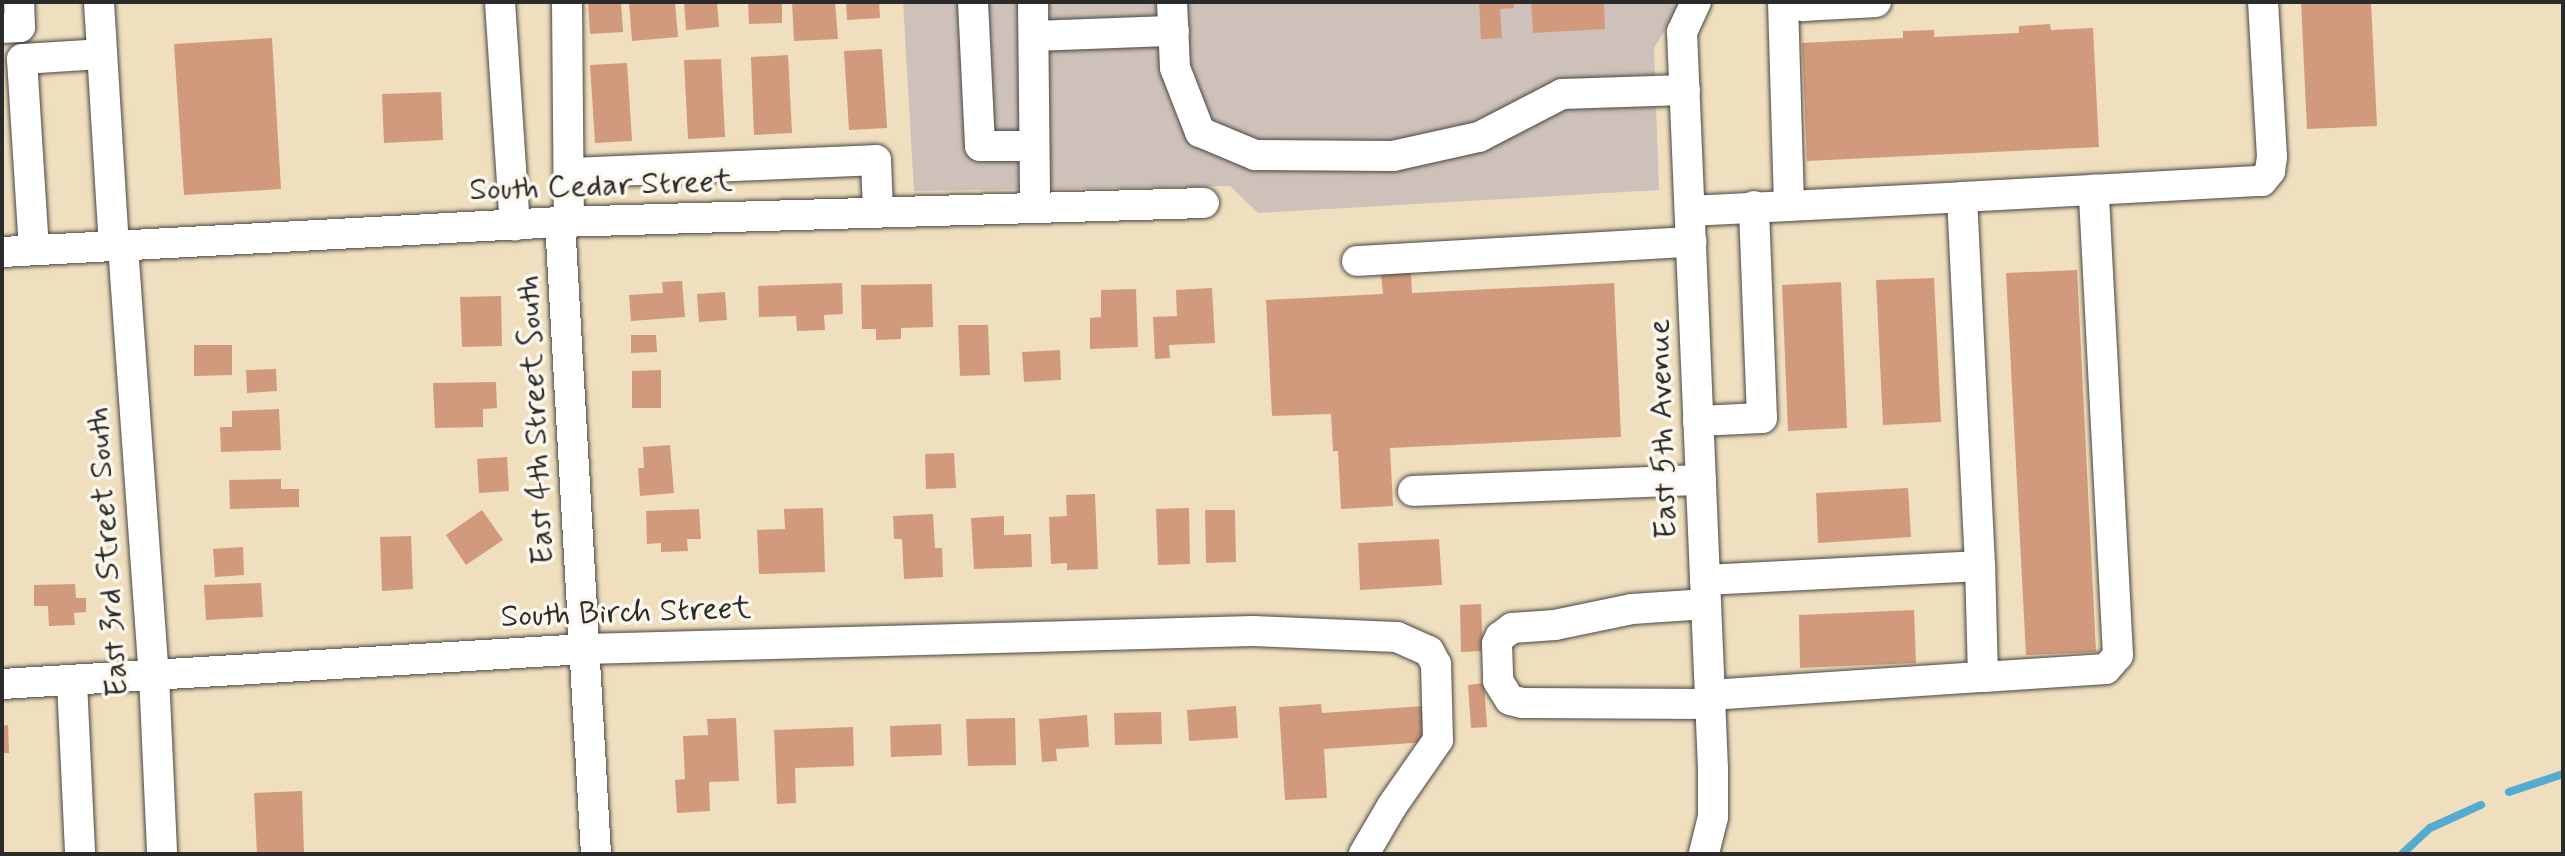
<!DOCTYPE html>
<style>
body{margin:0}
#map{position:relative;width:2565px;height:856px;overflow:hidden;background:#efdfbf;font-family:Mynerve,sans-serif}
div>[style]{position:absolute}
.industrial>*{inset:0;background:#cec1ba}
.stream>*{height:8px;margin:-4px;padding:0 4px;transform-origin:4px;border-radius:4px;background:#55aad1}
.building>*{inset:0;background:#d19a7c}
.roads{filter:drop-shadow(0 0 2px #484641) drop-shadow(0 0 2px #484641)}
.minor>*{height:30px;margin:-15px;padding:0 15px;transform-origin:15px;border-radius:15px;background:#fff}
span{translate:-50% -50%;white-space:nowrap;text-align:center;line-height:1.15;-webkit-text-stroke:7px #fbf7ec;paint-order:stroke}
.street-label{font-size:32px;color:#2b2b2b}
.frame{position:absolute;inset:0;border:4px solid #2b2b2b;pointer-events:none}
</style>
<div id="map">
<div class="industrial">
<i style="clip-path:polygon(903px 2px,1682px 2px,1654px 48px,1659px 190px,1258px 213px,1230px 186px,914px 191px)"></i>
</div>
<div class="stream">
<i style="left:2509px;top:792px;width:57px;rotate:-18.4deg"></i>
<i style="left:2402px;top:854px;width:38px;rotate:-43deg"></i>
<i style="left:2430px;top:828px;width:56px;rotate:-24.3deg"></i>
</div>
<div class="building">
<i style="clip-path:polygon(588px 2px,621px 2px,623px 32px,590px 34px)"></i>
<i style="clip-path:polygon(629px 2px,675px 2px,678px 37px,632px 41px)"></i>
<i style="clip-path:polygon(684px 2px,717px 2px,719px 27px,686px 30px)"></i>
<i style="clip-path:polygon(748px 2px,782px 2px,782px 23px,749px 24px)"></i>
<i style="clip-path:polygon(792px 2px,835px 2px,838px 39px,794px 41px)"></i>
<i style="clip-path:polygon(846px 2px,879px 2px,880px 18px,847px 20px)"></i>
<i style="clip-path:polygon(1479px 2px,1514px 2px,1514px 8px,1500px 9px,1502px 38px,1481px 39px)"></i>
<i style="clip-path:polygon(1531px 2px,1604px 2px,1605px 29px,1533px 33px)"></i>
<i style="clip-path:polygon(2301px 2px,2371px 2px,2377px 126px,2307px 129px)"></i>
<i style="clip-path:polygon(2050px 24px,2051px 30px,2093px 28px,2099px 147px,1807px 161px,1802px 43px,1903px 38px,1903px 31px,1934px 30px,1934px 37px,2019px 33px,2019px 26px)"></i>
<i style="clip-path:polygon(272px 38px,281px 189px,184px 195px,174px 44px)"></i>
<i style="clip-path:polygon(882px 49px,887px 128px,849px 130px,844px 51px)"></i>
<i style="clip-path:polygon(788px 55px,792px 133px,754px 135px,751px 57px)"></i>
<i style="clip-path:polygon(721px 59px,725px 137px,688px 139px,684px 60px)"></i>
<i style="clip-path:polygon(627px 63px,632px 141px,595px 143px,590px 65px)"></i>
<i style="clip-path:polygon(441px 92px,443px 140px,384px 143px,382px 94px)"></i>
<i style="clip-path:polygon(2077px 270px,2096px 652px,2026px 655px,2006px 273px)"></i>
<i style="clip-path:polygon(1411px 272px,1412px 293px,1614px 283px,1621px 437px,1390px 448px,1393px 506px,1341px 509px,1338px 451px,1333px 451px,1331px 414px,1272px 416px,1266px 300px,1383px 294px,1381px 273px)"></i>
<i style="clip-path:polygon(1934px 278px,1941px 422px,1883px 425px,1876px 280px)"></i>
<i style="clip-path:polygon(682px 281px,685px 317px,631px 321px,629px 295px,663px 293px,662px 282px)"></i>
<i style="clip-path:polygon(1841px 282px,1847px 428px,1788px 431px,1782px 285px)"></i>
<i style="clip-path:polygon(842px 283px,843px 314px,824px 315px,825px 330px,797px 331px,796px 316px,759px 317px,758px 286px)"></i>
<i style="clip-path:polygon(932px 284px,933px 327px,901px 328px,901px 339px,876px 340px,876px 329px,862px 329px,861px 285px)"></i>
<i style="clip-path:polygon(1212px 288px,1215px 343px,1169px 345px,1170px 358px,1155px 359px,1153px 317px,1177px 316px,1176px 290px)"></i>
<i style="clip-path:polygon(1136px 289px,1138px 347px,1090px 349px,1090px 318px,1101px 317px,1101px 290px)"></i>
<i style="clip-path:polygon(725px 292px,727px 320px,699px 322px,697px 294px)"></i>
<i style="clip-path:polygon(501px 296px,502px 346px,462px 347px,460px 297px)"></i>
<i style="clip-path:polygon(958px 325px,988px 325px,990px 375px,960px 376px)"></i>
<i style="clip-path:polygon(631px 335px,656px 335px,657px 352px,631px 353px)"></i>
<i style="clip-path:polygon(194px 345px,232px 345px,232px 375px,194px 376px)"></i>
<i style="clip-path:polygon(1060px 350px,1061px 380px,1024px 382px,1022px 352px)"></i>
<i style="clip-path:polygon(276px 369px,277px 391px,247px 393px,246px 370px)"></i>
<i style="clip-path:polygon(661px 370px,661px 408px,632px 408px,632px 371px)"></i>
<i style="clip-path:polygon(496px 382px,497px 408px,483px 409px,483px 427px,435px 428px,433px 383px)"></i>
<i style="clip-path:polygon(279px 409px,281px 450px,221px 452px,220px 427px,232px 427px,232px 411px)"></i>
<i style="clip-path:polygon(670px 445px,674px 493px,640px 496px,638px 468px,644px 468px,643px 447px)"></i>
<i style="clip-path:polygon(954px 453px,956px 488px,926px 489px,925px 454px)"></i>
<i style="clip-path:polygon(507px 457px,509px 491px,479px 493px,477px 459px)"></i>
<i style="clip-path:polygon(281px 479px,281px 489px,299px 489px,299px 507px,230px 509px,229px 480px)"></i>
<i style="clip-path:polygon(1908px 488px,1911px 537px,1818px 543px,1816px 493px)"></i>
<i style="clip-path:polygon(1095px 494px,1098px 569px,1067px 570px,1067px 563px,1051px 564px,1049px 517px,1067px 516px,1066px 495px)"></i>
<i style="clip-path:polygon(823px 508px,825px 572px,759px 574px,757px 530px,785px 529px,784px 509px)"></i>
<i style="clip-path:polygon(1189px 508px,1190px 564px,1158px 565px,1156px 509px)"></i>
<i style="clip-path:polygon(699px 509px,701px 539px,687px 539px,688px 551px,661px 552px,661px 543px,647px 544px,646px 511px)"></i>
<i style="clip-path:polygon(482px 510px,503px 540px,466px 565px,446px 535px)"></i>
<i style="clip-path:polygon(1205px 510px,1235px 510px,1236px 562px,1206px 563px)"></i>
<i style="clip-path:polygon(933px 514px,935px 548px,942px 548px,943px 577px,904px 579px,902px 539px,894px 539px,893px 516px)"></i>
<i style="clip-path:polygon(1004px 516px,1004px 535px,1031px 534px,1032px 567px,974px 569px,971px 518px)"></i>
<i style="clip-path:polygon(411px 536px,413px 589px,382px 591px,380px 537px)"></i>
<i style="clip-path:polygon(1439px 539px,1442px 585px,1360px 590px,1358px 543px)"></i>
<i style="clip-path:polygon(243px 547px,244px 575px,215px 577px,213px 549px)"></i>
<i style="clip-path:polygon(261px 583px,263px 617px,206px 620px,204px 585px)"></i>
<i style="clip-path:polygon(75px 584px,76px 598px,86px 598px,86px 612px,74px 613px,75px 625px,49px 626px,48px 606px,34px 606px,34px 585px)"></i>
<i style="clip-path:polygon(1481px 604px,1483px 651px,1461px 652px,1460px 605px)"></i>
<i style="clip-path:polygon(1914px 610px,1916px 663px,1800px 668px,1799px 615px)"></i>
<i style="clip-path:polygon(1484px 683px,1487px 727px,1471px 728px,1468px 685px)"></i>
<i style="clip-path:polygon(1321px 704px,1322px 713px,1425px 706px,1427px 742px,1324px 749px,1327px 798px,1285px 800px,1279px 707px)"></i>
<i style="clip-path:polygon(1236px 706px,1238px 738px,1189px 741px,1187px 710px)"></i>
<i style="clip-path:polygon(1161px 712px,1162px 744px,1115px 745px,1114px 713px)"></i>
<i style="clip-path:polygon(1087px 715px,1089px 747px,1056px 749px,1057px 761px,1042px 762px,1039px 719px)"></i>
<i style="clip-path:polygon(736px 718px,739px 781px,709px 782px,710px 811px,677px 813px,675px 780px,685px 779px,683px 736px,708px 735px,707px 719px)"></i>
<i style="clip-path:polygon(1015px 718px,1016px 765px,968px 766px,966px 719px)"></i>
<i style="clip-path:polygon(941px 724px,942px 755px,891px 757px,890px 726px)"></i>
<i style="clip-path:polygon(8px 725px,9px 753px,2px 753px,2px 726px)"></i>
<i style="clip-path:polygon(853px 727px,854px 766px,795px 768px,796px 803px,777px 804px,774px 730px)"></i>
<i style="clip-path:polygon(302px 791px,304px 854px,257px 854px,254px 793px)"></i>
</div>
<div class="roads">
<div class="minor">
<i style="left:99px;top:2px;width:244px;rotate:86.5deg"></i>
<i style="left:500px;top:2px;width:224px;rotate:86.2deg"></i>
<i style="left:567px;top:2px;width:220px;rotate:89.5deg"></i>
<i style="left:973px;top:2px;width:144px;rotate:87.2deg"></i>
<i style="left:980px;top:146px;width:54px"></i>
<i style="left:1033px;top:2px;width:206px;rotate:89.4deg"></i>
<i style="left:1172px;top:2px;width:66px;rotate:87.4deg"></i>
<i style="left:1175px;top:68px;width:69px;rotate:68.7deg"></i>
<i style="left:1200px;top:132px;width:60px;rotate:22.7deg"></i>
<i style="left:1255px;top:155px;width:138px;rotate:0.4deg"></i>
<i style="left:1393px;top:156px;width:88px;rotate:-12.5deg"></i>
<i style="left:1479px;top:137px;width:93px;rotate:-27.4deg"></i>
<i style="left:1562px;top:94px;width:123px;rotate:-1.9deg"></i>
<i style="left:1696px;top:2px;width:33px;rotate:115deg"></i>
<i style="left:1682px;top:32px;width:738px;rotate:87.59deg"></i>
<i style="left:1713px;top:769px;width:48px;rotate:90deg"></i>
<i style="left:1713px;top:817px;width:38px;rotate:104deg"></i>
<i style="left:1783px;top:2px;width:202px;rotate:88.3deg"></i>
<i style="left:1793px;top:2px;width:11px;rotate:22deg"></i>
<i style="left:1803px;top:6px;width:73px;rotate:-3.1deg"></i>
<i style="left:2px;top:28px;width:18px;rotate:-3deg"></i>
<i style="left:20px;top:27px;width:25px;rotate:-92deg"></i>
<i style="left:1035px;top:36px;width:139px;rotate:-2.1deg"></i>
<i style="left:569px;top:173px;width:307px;rotate:-2.4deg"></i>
<i style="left:876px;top:160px;width:52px;rotate:87.8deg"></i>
<i style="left:1962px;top:197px;width:300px;rotate:-3.1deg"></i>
<i style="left:2262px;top:181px;width:13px;rotate:-51deg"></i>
<i style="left:2270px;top:171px;width:14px;rotate:-82deg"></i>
<i style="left:2272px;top:157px;width:155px;rotate:-93.3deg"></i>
<i style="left:1690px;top:211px;width:272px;rotate:-2.9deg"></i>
<i style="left:1962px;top:197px;width:369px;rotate:87.2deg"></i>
<i style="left:1980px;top:566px;width:275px;rotate:177.1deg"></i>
<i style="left:560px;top:222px;width:633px;rotate:86.74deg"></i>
<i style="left:123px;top:246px;width:430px;rotate:85.9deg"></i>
<i style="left:154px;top:675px;width:179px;rotate:87.4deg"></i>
<i style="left:34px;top:250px;width:191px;rotate:-93.6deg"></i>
<i style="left:22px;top:59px;width:79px;rotate:-3.6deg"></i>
<i style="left:2px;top:252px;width:559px;rotate:-3.08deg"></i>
<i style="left:560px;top:222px;width:644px;rotate:-1.69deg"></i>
<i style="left:1357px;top:261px;width:335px;rotate:-3.3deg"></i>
<i style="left:1698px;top:421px;width:64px;rotate:-2.7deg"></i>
<i style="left:1762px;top:418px;width:212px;rotate:-92.2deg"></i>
<i style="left:1413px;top:491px;width:288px;rotate:-2.2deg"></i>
<i style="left:1706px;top:604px;width:74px;rotate:176.1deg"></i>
<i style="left:1632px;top:609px;width:79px;rotate:168.3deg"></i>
<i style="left:1555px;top:625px;width:43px;rotate:176deg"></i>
<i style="left:1512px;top:628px;width:15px;rotate:143deg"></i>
<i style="left:1500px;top:637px;width:8px;rotate:113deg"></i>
<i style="left:1497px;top:644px;width:37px;rotate:88deg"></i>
<i style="left:1498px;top:681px;width:22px;rotate:58deg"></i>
<i style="left:1510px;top:700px;width:12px;rotate:14deg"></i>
<i style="left:1522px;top:703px;width:188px;rotate:0.3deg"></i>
<i style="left:1983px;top:677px;width:123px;rotate:-3.7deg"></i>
<i style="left:2106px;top:669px;width:18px;rotate:-49deg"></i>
<i style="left:2118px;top:655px;width:466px;rotate:-93deg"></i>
<i style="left:72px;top:682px;width:172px;rotate:87.3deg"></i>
<i style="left:2px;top:684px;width:584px;rotate:-3.44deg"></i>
<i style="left:585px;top:649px;width:668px;rotate:-1.54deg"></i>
<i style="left:1253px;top:631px;width:144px;rotate:2.4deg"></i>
<i style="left:1397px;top:637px;width:35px;rotate:24deg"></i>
<i style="left:1429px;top:651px;width:15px;rotate:62deg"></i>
<i style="left:1436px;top:664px;width:76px;rotate:88.5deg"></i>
<i style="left:1438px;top:740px;width:80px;rotate:124.9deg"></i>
<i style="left:1392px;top:806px;width:56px;rotate:120.3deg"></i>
<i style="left:1710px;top:695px;width:274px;rotate:-3.8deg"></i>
<i style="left:1983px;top:677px;width:111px;rotate:-91.5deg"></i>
</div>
</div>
<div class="street-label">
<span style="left:601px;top:186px;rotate:-2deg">South Cedar Street</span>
<span style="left:536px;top:420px;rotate:-93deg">East 4th Street South</span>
<span style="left:1663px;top:429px;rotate:-92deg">East 5th Avenue</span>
<span style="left:108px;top:552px;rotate:-94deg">East 3rd Street South</span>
<span style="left:626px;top:613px;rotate:-2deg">South Birch Street</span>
</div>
<div class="frame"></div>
</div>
